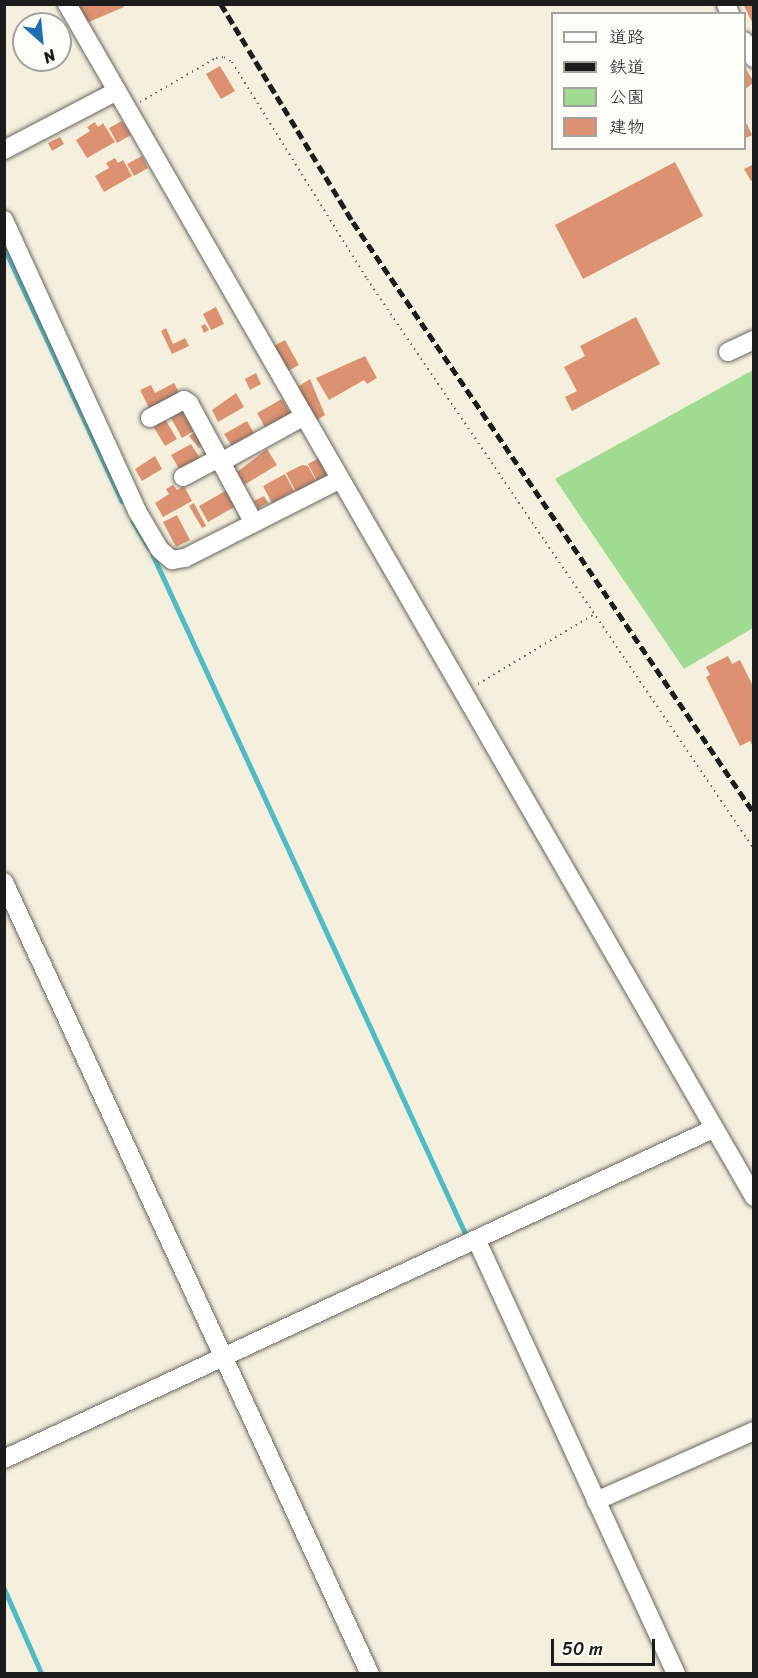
<!DOCTYPE html>
<meta charset="utf-8">
<style>
body{margin:0}
#map{position:relative;width:758px;height:1678px;overflow:hidden;background:#f4f0dd;font-family:Sriracha,"Klee One",sans-serif}
div>[style]{position:absolute}
.green>*{inset:0;background:#9fdc91}
.stream>*{height:4.5px;margin:-2.25px;padding:0 2.25px;transform-origin:2.25px;border-radius:2.25px;background:#4ebbc9}
.building>*{inset:0;background:#dc9270}
.path>*{height:2px;margin-top:-1px;transform-origin:0;background:repeating-linear-gradient(90deg,#686660 0 1.5px,transparent 0 6px)}
.roads{filter:drop-shadow(0 0 2px #686660) drop-shadow(0 0 2px #686660)}
.minor>*{height:18px;margin:-9px;padding:0 9px;transform-origin:9px;border-radius:9px;background:#fff}
.rail>*{height:4.5px;margin-top:-2.25px;transform-origin:0;background:repeating-linear-gradient(90deg,#1c1c1c 0 9px,transparent 0 13.5px)}
span{translate:-50% -50%;white-space:nowrap;text-align:center;line-height:1.15;-webkit-text-stroke:6px #fdfcf7;paint-order:stroke}
.frame{position:absolute;inset:0;border:6px solid #1c1c1c;pointer-events:none}
.legend{position:absolute;left:551px;top:12px;width:195px;height:138px;box-sizing:border-box;background:#fdfcf7;border:2px solid #a3a29f;margin:0;padding:8px 10px;list-style:none;font-size:18px;color:#1c1c1c}
.legend li{display:flex;align-items:center;gap:12px;height:30px}
.legend b{width:30px;border:2px solid #a3a29f}
.north{position:absolute;left:12px;top:12px;width:60px;height:60px;box-sizing:border-box;background:#fdfcf7;border:2px solid #a3a29f;border-radius:50%;rotate:153deg;font-size:16px;font-weight:700;line-height:24px;text-align:center;color:#1c1c1c}
.north::after{content:'';display:block;margin:auto;width:21px;height:27px;background:#1f6fb2;clip-path:polygon(50% 0,100% 100%,50% 72%,0 100%)}
.scale{position:absolute;left:551px;top:1639px;width:104px;height:27px;box-sizing:border-box;border:3px solid #1c1c1c;border-top:0;padding-left:8px;font-size:18px;line-height:21px;white-space:nowrap;color:#1c1c1c;-webkit-text-stroke:4px #fdfcf7;paint-order:stroke}
</style>
<div id="map">
<div class="green">
<i style="clip-path:polygon(753px 370px,753px 628px,684px 669px,555px 479px)"></i>
</div>
<div class="stream">
<i style="left:4px;top:247px;width:280px;rotate:65.1deg"></i>
<i style="left:133px;top:521px;width:31px;rotate:59deg"></i>
<i style="left:153px;top:555px;width:753px;rotate:65.27deg"></i>
<i style="left:4px;top:1588px;width:94px;rotate:66.2deg"></i>
</div>
<div class="building">
<i style="clip-path:polygon(82px 4px,123px 4px,124px 7px,84px 24px,76px 8px)"></i>
<i style="clip-path:polygon(743px 4px,754px 4px,754px 26px)"></i>
<i style="clip-path:polygon(220px 66px,235px 91px,221px 99px,206px 74px)"></i>
<i style="clip-path:polygon(744px 66px,754px 82px,744px 90px)"></i>
<i style="clip-path:polygon(122px 121px,131px 135px,117px 143px,109px 128px)"></i>
<i style="clip-path:polygon(95px 122px,98px 127px,103px 123px,115px 142px,87px 158px,76px 140px,90px 131px,87px 127px)"></i>
<i style="clip-path:polygon(747px 124px,752px 135px,744px 139px,744px 125px)"></i>
<i style="clip-path:polygon(60px 137px,64px 144px,52px 151px,48px 143px)"></i>
<i style="clip-path:polygon(142px 156px,148px 168px,134px 176px,127px 164px)"></i>
<i style="clip-path:polygon(115px 158px,118px 163px,123px 160px,132px 176px,104px 192px,95px 176px,109px 168px,106px 163px)"></i>
<i style="clip-path:polygon(675px 162px,703px 216px,583px 279px,555px 225px)"></i>
<i style="clip-path:polygon(754px 164px,754px 180px,751px 181px,744px 169px)"></i>
<i style="clip-path:polygon(216px 307px,224px 324px,211px 330px,203px 314px)"></i>
<i style="clip-path:polygon(636px 317px,660px 364px,572px 411px,565px 397px,577px 391px,564px 367px,585px 356px,580px 346px)"></i>
<i style="clip-path:polygon(205px 324px,209px 330px,204px 333px,201px 326px)"></i>
<i style="clip-path:polygon(166px 328px,173px 344px,185px 338px,189px 346px,172px 354px,161px 331px)"></i>
<i style="clip-path:polygon(285px 340px,299px 365px,288px 371px,274px 346px)"></i>
<i style="clip-path:polygon(365px 356px,377px 378px,367px 384px,364px 380px,329px 400px,316px 378px)"></i>
<i style="clip-path:polygon(256px 373px,261px 384px,250px 390px,245px 379px)"></i>
<i style="clip-path:polygon(310px 379px,325px 415px,315px 421px,296px 388px)"></i>
<i style="clip-path:polygon(174px 383px,181px 396px,149px 408px,140px 390px,151px 385px,155px 393px)"></i>
<i style="clip-path:polygon(236px 393px,244px 407px,218px 422px,212px 410px)"></i>
<i style="clip-path:polygon(282px 399px,291px 415px,266px 429px,257px 413px)"></i>
<i style="clip-path:polygon(182px 411px,194px 431px,182px 438px,171px 418px)"></i>
<i style="clip-path:polygon(165px 419px,177px 439px,165px 446px,153px 426px)"></i>
<i style="clip-path:polygon(247px 421px,255px 435px,233px 448px,224px 434px)"></i>
<i style="clip-path:polygon(198px 430px,206px 444px,199px 448px,189px 436px)"></i>
<i style="clip-path:polygon(191px 444px,200px 458px,180px 470px,171px 455px)"></i>
<i style="clip-path:polygon(267px 449px,277px 465px,244px 485px,237px 472px)"></i>
<i style="clip-path:polygon(155px 456px,162px 469px,142px 481px,135px 469px)"></i>
<i style="clip-path:polygon(319px 458px,328px 475px,317px 481px,308px 464px)"></i>
<i style="clip-path:polygon(302px 465px,308px 466px,316px 481px,296px 492px,286px 473px)"></i>
<i style="clip-path:polygon(285px 474px,294px 491px,272px 503px,263px 486px)"></i>
<i style="clip-path:polygon(173px 485px,177px 490px,184px 486px,192px 501px,163px 517px,155px 503px,169px 494px,166px 489px)"></i>
<i style="clip-path:polygon(227px 490px,236px 506px,208px 522px,199px 506px)"></i>
<i style="clip-path:polygon(264px 496px,268px 503px,258px 508px,254px 501px)"></i>
<i style="clip-path:polygon(194px 503px,206px 526px,202px 528px,189px 506px)"></i>
<i style="clip-path:polygon(177px 515px,190px 540px,176px 547px,163px 522px)"></i>
<i style="clip-path:polygon(728px 656px,732px 664px,740px 660px,754px 688px,754px 749px,750px 741px,740px 746px,706px 677px,710px 675px,706px 667px)"></i>
</div>
<div class="path">
<i style="left:140px;top:102px;width:88px;rotate:-30.1deg"></i>
<i style="left:216px;top:58px;width:8px;rotate:-7deg"></i>
<i style="left:224px;top:57px;width:9px;rotate:32deg"></i>
<i style="left:232px;top:62px;width:256px;rotate:58.1deg"></i>
<i style="left:367px;top:279px;width:689px;rotate:55.83deg"></i>
<i style="left:478px;top:684px;width:134px;rotate:-31deg"></i>
</div>
<div class="roads">
<div class="minor">
<i style="left:67px;top:4px;width:1377px;rotate:60.06deg"></i>
<i style="left:726px;top:4px;width:11px;rotate:68deg"></i>
<i style="left:744px;top:41px;width:20px;rotate:60deg"></i>
<i style="left:4px;top:150px;width:127px;rotate:-27.6deg"></i>
<i style="left:4px;top:220px;width:320px;rotate:65.4deg"></i>
<i style="left:137px;top:511px;width:45px;rotate:59.5deg"></i>
<i style="left:160px;top:550px;width:16px;rotate:40deg"></i>
<i style="left:172px;top:560px;width:13px;rotate:-9deg"></i>
<i style="left:185px;top:558px;width:173px;rotate:-26.9deg"></i>
<i style="left:728px;top:352px;width:29px;rotate:-25deg"></i>
<i style="left:150px;top:418px;width:38px;rotate:-28deg"></i>
<i style="left:184px;top:400px;width:6px;rotate:31deg"></i>
<i style="left:189px;top:403px;width:136px;rotate:61.6deg"></i>
<i style="left:221px;top:462px;width:94px;rotate:-28.8deg"></i>
<i style="left:183px;top:477px;width:41px;rotate:-27.8deg"></i>
<i style="left:4px;top:882px;width:872px;rotate:65.2deg"></i>
<i style="left:477px;top:1241px;width:477px;rotate:65.3deg"></i>
<i style="left:4px;top:1459px;width:782px;rotate:-24.96deg"></i>
<i style="left:596px;top:1501px;width:173px;rotate:-23.9deg"></i>
</div>
</div>
<div class="rail">
<i style="left:221px;top:4px;width:255px;rotate:58.8deg"></i>
<i style="left:353px;top:222px;width:714px;rotate:55.84deg"></i>
</div>
<div class="frame"></div>
<ul class="legend">
<li><b style="height:8px;background:#fff"></b>道路</li>
<li><b style="height:8px;background:#1c1c1c"></b>鉄道</li>
<li><b style="height:16px;background:#9fdc91"></b>公園</li>
<li><b style="height:16px;background:#dc9270"></b>建物</li>
</ul>
<div class="north">N</div>
<div class="scale">50 m</div>
</div>
